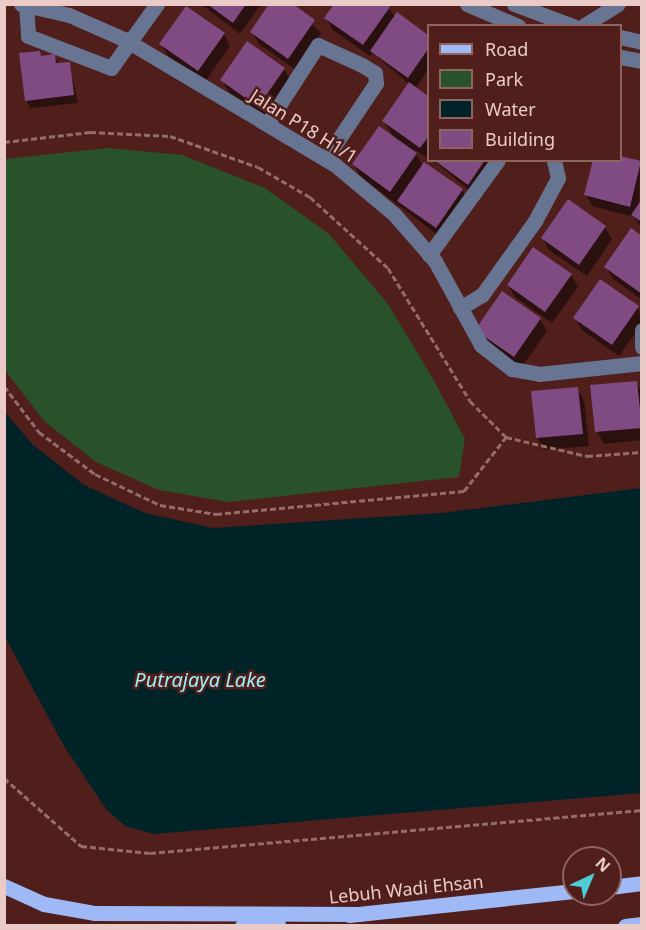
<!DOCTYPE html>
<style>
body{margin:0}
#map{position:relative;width:646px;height:930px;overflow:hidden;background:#501f1c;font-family:"Noto Sans",sans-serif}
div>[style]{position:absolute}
.green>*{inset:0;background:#29522b}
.water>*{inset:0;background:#002327}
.shadow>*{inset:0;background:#0007}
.building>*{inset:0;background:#804b83}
.path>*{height:3px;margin-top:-1.5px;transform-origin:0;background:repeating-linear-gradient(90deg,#956c68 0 6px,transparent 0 9px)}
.minor>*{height:15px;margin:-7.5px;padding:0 7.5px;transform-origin:7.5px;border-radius:7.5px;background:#687592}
.major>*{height:15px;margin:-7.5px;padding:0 7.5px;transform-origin:7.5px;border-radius:7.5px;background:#9eb9f5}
span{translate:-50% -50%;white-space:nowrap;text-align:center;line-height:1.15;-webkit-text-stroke:5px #501f1c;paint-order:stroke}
.street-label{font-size:18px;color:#ebcbc7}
.water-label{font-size:20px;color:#9ceff9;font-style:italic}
.frame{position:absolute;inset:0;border:6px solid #ebcbc7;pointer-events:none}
.legend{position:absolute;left:427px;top:24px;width:195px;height:138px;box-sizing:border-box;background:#501f1c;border:2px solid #8e6460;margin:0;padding:8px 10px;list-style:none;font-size:18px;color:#ebcbc7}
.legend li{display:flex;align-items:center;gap:12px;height:30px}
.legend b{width:30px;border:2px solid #8e6460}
.north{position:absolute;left:562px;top:846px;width:60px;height:60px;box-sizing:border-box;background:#501f1c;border:2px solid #8e6460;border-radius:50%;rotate:44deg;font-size:16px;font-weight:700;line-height:24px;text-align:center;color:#ebcbc7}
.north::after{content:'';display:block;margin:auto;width:21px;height:27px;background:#52cbd8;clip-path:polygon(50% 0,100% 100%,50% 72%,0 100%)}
</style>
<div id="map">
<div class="green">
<i style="clip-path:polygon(108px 148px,182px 155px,265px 188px,329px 234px,388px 304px,432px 377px,465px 439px,459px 477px,228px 502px,159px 490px,96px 462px,44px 421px,5px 370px,5px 159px)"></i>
</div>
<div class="water">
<i style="clip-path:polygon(4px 411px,32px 444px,84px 485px,145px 513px,213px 528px,441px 513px,641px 488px,641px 793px,154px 834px,125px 826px,106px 809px,64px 746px,5px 637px)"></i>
</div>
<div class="shadow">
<i style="clip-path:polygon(201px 4px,261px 4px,240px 34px)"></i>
<i style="clip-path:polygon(290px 4px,321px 33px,296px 70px,259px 44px,252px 32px)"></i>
<i style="clip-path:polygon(389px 8px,395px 18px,397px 14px,428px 36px,428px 70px,415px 89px,428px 98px,428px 158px,413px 149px,423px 166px,462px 190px,469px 202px,443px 239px,360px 176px,354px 164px,394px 138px,384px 121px,409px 84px,373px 53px,370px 56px,333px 30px,326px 18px)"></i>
<i style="clip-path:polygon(224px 34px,230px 46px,205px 82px,168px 56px,161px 44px)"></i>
<i style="clip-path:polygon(247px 43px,284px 69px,291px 81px,266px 118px,229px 92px,222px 80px)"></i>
<i style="clip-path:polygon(39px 52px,42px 57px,54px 56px,59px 64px,69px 63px,78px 103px,31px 108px,26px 101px)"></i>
<i style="clip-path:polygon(433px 160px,500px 160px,476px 196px)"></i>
<i style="clip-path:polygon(640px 162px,639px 205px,642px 228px,634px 217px,592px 206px,586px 194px)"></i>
<i style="clip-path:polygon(568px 201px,605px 227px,612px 239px,587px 276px,549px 250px,543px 238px)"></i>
<i style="clip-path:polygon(642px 238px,642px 300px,613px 279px,606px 267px)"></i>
<i style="clip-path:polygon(571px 275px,578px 287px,552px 323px,515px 297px,508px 285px)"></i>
<i style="clip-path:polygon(638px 307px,642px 324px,619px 356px,582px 330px,575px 318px)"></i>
<i style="clip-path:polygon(540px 319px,547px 331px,521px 368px,484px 342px,477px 330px)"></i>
<i style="clip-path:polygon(636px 383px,642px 392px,642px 440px,604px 444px,597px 432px)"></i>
<i style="clip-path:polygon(577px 388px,584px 400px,589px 446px,544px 450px,538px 438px)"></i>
</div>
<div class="building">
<i style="clip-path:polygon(207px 4px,246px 4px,233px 23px)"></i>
<i style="clip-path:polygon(269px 4px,293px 4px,315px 20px,288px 59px,250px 32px)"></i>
<i style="clip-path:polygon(334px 4px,387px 4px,390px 7px,363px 45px,324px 18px)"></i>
<i style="clip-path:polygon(186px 6px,225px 33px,198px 71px,159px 44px)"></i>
<i style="clip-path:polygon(397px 12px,428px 35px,428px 49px,408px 78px,370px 51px)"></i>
<i style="clip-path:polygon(247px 41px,285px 68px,258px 107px,220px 80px)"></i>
<i style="clip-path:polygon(40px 51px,41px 56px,55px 54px,56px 63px,70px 62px,74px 95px,25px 101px,19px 53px)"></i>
<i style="clip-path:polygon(409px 82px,428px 96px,428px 137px,420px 148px,382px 121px)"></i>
<i style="clip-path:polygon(379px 126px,417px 153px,390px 192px,352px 164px)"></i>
<i style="clip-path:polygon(620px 156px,641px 161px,630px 207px,584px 195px,593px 160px,620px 160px)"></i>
<i style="clip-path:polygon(434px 160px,485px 160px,468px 185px)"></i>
<i style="clip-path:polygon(424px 162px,463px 189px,436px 228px,397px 201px)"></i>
<i style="clip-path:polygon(568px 199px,606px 226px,579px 265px,541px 238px)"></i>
<i style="clip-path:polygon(642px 199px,642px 222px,631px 215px)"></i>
<i style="clip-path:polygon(631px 228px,642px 236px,642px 294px,604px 267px)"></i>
<i style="clip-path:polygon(533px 247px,572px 274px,545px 312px,507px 285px)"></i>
<i style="clip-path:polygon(600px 279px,639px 306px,612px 345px,573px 318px)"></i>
<i style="clip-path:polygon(502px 291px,541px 318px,514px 357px,475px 330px)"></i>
<i style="clip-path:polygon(637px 381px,642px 428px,595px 432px,590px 385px)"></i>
<i style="clip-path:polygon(578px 387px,583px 434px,536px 438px,531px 391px)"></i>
</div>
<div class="path">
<i style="left:4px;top:142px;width:87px;rotate:-6.6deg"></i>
<i style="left:90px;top:132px;width:80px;rotate:2.9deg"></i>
<i style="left:170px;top:136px;width:93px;rotate:19.4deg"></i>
<i style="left:258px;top:167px;width:60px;rotate:30deg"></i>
<i style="left:310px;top:197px;width:105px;rotate:42.3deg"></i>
<i style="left:388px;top:268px;width:156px;rotate:58.3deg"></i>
<i style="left:470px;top:401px;width:51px;rotate:45deg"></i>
<i style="left:506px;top:437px;width:83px;rotate:13.2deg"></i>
<i style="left:587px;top:456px;width:55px;rotate:-4.2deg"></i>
<i style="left:4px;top:386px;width:58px;rotate:52.7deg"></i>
<i style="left:39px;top:432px;width:70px;rotate:36.9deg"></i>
<i style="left:95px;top:474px;width:72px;rotate:25.5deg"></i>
<i style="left:160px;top:505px;width:57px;rotate:9.1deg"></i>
<i style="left:216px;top:514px;width:249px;rotate:-5.3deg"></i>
<i style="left:464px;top:491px;width:68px;rotate:-52.1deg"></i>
<i style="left:4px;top:778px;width:103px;rotate:41.4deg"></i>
<i style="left:81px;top:846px;width:69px;rotate:5.8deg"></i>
<i style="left:150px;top:853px;width:494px;rotate:-5deg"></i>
</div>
<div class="minor">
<i style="left:21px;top:4px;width:49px;rotate:12.9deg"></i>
<i style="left:69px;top:15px;width:60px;rotate:23.6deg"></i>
<i style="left:124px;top:39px;width:244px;rotate:30.8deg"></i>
<i style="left:334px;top:164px;width:78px;rotate:39.8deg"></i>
<i style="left:394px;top:214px;width:62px;rotate:48.9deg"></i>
<i style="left:435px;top:261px;width:96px;rotate:61.3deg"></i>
<i style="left:481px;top:345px;width:39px;rotate:38deg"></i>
<i style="left:512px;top:369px;width:27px;rotate:10deg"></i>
<i style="left:539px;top:374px;width:104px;rotate:-6.1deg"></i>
<i style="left:467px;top:4px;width:56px;rotate:23.3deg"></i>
<i style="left:514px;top:4px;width:63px;rotate:20.4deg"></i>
<i style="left:26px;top:5px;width:31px;rotate:86deg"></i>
<i style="left:28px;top:36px;width:89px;rotate:21.1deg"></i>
<i style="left:111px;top:68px;width:79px;rotate:-54.3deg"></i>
<i style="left:583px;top:26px;width:41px;rotate:-32.2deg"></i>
<i style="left:620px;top:37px;width:23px;rotate:13deg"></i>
<i style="left:620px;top:57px;width:22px;rotate:10deg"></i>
<i style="left:267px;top:124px;width:94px;rotate:-57.2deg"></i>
<i style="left:318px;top:45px;width:48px;rotate:24.4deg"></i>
<i style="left:362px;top:65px;width:15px;rotate:32deg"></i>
<i style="left:375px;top:73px;width:10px;rotate:84deg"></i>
<i style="left:376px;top:83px;width:90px;rotate:123.7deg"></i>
<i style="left:429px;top:255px;width:117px;rotate:-54deg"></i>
<i style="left:460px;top:308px;width:26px;rotate:-31deg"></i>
<i style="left:482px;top:295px;width:91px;rotate:-54.4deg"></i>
<i style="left:535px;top:221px;width:49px;rotate:-61.9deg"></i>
<i style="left:558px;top:178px;width:18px;rotate:-103deg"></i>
<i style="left:642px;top:330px;width:17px;rotate:90deg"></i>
</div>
<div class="major">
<i style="left:4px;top:886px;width:44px;rotate:24.2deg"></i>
<i style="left:44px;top:904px;width:52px;rotate:10deg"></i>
<i style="left:95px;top:913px;width:264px;rotate:0.2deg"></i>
<i style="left:610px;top:887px;width:32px;rotate:-7deg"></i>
<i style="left:349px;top:915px;width:226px;rotate:-6.1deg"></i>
<i style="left:242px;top:926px;width:36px;rotate:-6deg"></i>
<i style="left:625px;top:926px;width:17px;rotate:-7deg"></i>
</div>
<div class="street-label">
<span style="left:304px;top:126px;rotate:32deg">Jalan P18 H1/1</span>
<span style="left:406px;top:889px;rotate:-6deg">Lebuh Wadi Ehsan</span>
</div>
<div class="water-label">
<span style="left:200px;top:679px">Putrajaya Lake</span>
</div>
<div class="frame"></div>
<ul class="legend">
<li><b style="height:8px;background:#9eb9f5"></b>Road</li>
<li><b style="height:16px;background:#29522b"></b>Park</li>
<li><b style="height:16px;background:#002327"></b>Water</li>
<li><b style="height:16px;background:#804b83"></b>Building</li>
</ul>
<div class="north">N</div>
</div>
